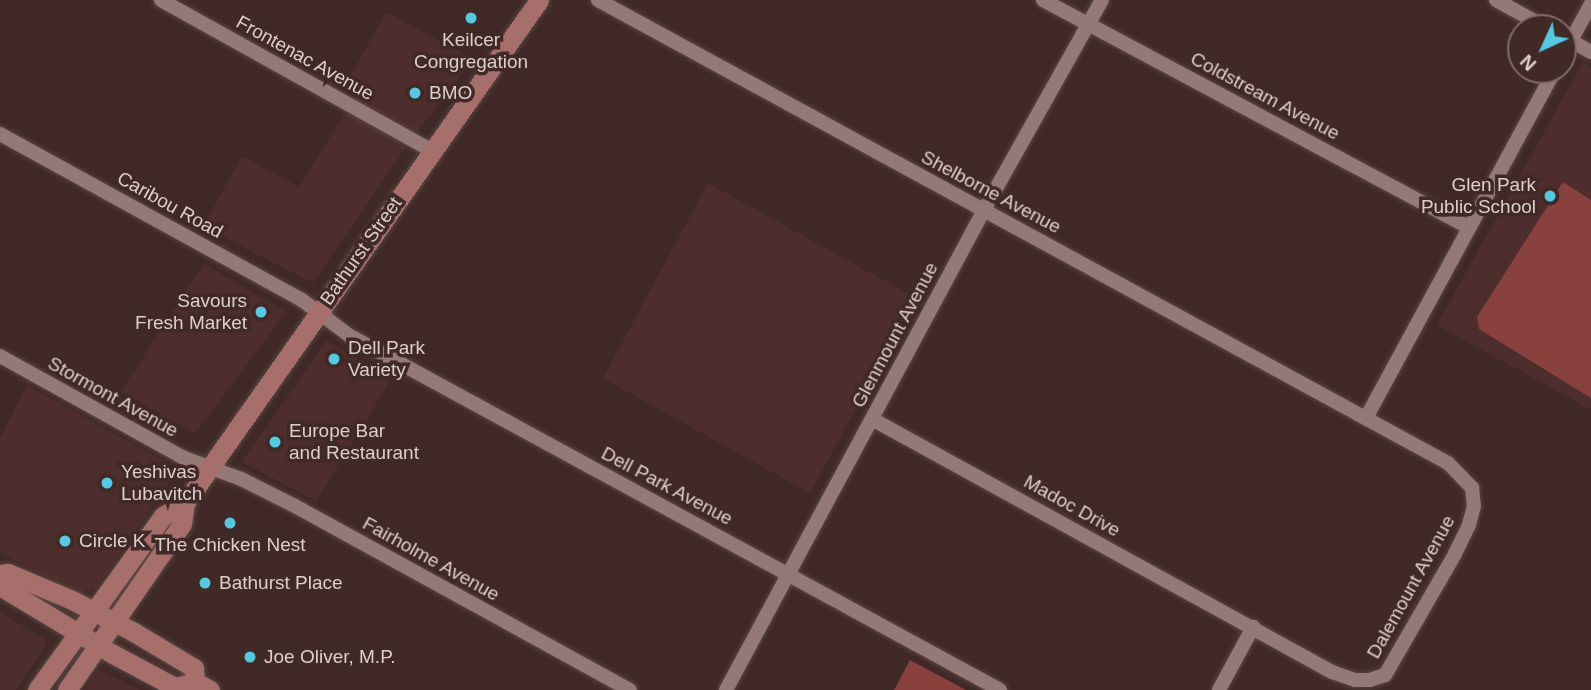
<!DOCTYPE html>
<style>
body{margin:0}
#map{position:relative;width:1591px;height:690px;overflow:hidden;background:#402926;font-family:Arial,sans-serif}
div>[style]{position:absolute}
.built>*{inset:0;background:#4d2e2c}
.green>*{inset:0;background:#88413c}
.roads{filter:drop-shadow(0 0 2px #5a4644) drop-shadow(0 0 2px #5a4644)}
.street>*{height:14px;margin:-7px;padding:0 7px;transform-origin:7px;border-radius:7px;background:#957976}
.secondary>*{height:19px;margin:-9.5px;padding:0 9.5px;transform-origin:9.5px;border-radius:9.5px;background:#a66f6b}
.dots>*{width:19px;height:19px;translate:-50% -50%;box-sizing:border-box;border:4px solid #402926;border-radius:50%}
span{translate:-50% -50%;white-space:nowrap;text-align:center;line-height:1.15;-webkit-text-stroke:7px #402926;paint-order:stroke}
.poi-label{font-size:19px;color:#dececc}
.left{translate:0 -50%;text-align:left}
.right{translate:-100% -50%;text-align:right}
.street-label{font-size:19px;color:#dececc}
.north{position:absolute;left:1507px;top:14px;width:70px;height:70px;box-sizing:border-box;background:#402926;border:2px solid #7f6b68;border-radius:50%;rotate:225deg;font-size:19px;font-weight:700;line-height:28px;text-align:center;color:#dececc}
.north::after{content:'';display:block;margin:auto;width:24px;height:32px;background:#56c9e1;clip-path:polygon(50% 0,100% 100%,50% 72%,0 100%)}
</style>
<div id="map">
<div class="built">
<i style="clip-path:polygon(386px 12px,473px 59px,403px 151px,313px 283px,203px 226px,242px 156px,299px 187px,357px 94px,344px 87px)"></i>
<i style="clip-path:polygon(1583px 62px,1591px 67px,1591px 410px,1437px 325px)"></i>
<i style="clip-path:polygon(708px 183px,916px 298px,810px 493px,603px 378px)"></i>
<i style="clip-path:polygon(204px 264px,286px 312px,195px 434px,121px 391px)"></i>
<i style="clip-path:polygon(326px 341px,392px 378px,316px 501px,242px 462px)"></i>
<i style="clip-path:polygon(27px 385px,173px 466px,175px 473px,97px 588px,80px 594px,0 553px,0 439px)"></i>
<i style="clip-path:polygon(0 612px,46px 640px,46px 646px,16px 690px,0 690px)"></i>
<i style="clip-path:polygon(99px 670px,142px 690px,84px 690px)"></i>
</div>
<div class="green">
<i style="clip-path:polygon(1563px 182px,1591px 200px,1591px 398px,1479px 329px,1477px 317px)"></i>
<i style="clip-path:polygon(910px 660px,966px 690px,894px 690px)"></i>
</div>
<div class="roads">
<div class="street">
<i style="left:161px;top:0;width:309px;rotate:29.1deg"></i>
<i style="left:598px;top:0;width:968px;rotate:28.58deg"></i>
<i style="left:1448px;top:463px;width:35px;rotate:46deg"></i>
<i style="left:1472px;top:488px;width:18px;rotate:84deg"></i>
<i style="left:1474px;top:506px;width:20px;rotate:105deg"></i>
<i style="left:1469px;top:525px;width:32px;rotate:116deg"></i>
<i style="left:1455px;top:554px;width:140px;rotate:120deg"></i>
<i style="left:1385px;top:675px;width:16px;rotate:162deg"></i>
<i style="left:1370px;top:680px;width:15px;rotate:180deg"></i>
<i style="left:1355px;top:680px;width:24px;rotate:-161deg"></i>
<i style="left:1332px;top:672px;width:525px;rotate:-151.19deg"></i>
<i style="left:1043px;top:0;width:483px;rotate:28.1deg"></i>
<i style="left:1496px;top:0;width:58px;rotate:28.8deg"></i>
<i style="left:1564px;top:37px;width:31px;rotate:29deg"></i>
<i style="left:1563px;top:55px;width:58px;rotate:-61.2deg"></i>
<i style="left:0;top:134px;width:345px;rotate:28.8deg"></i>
<i style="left:302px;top:300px;width:60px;rotate:36.9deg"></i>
<i style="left:350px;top:336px;width:740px;rotate:28.57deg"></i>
<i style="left:0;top:356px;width:208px;rotate:29deg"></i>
<i style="left:182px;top:457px;width:63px;rotate:20.4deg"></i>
<i style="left:241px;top:479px;width:60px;rotate:26.6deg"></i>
<i style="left:295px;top:506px;width:382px;rotate:28.8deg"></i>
<i style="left:1366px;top:418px;width:396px;rotate:-61.5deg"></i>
<i style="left:726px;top:690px;width:545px;rotate:-61.74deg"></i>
<i style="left:984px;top:210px;width:241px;rotate:-60.7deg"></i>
<i style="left:1219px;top:690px;width:72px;rotate:-61.6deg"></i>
</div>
<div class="secondary">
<i style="left:0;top:574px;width:8px;rotate:-7deg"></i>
<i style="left:8px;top:573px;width:69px;rotate:22.9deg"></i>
<i style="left:72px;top:600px;width:68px;rotate:27.3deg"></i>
<i style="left:132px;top:631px;width:72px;rotate:30.8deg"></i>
<i style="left:194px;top:668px;width:14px;rotate:86deg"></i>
<i style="left:0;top:586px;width:130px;rotate:31.1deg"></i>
<i style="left:111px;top:653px;width:72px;rotate:28deg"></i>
<i style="left:175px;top:687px;width:21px;rotate:-14deg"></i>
<i style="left:195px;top:682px;width:17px;rotate:28deg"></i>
<i style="left:37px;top:690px;width:215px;rotate:-54.1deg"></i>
<i style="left:163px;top:516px;width:26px;rotate:-31deg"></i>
<i style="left:185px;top:503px;width:615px;rotate:-54.86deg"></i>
<i style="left:67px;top:690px;width:202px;rotate:-55.3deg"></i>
<i style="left:182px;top:524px;width:21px;rotate:-82deg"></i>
</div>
</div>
<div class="dots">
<i style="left:471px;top:18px;background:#56c9e1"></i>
<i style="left:415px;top:93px;background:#56c9e1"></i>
<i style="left:1550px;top:196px;background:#56c9e1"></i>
<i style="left:261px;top:312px;background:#56c9e1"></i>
<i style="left:334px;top:359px;background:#56c9e1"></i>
<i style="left:275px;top:442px;background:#56c9e1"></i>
<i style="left:107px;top:483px;background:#56c9e1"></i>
<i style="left:230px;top:523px;background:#56c9e1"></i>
<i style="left:65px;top:541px;background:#56c9e1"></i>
<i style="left:205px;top:583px;background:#56c9e1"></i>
<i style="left:250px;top:657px;background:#56c9e1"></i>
</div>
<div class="poi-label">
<span style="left:471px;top:51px">Keilcer<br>Congregation</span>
<span class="left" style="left:429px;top:93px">BMO</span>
<span class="right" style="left:1536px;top:196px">Glen Park<br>Public School</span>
<span class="right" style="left:247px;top:312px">Savours<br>Fresh Market</span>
<span class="left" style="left:348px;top:359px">Dell Park<br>Variety</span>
<span class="left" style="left:289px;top:442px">Europe Bar<br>and Restaurant</span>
<span class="left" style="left:121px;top:483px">Yeshivas<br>Lubavitch</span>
<span class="left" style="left:79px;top:541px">Circle K</span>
<span style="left:230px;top:545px">The Chicken Nest</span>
<span class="left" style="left:219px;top:583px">Bathurst Place</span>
<span class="left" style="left:264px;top:657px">Joe Oliver, M.P.</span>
</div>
<div class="street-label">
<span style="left:305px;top:58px;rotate:29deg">Frontenac Avenue</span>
<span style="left:1265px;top:96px;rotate:28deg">Coldstream Avenue</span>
<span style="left:991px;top:192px;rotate:28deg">Shelborne Avenue</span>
<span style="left:170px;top:205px;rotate:29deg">Caribou Road</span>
<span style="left:361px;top:251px;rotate:-55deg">Bathurst Street</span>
<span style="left:895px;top:335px;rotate:-62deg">Glenmount Avenue</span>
<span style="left:113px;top:397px;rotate:29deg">Stormont Avenue</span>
<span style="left:667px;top:486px;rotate:28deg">Dell Park Avenue</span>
<span style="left:1072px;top:506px;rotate:29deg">Madoc Drive</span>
<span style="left:431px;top:559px;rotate:29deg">Fairholme Avenue</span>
<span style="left:1411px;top:587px;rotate:-61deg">Dalemount Avenue</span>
</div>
<div class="north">N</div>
</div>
